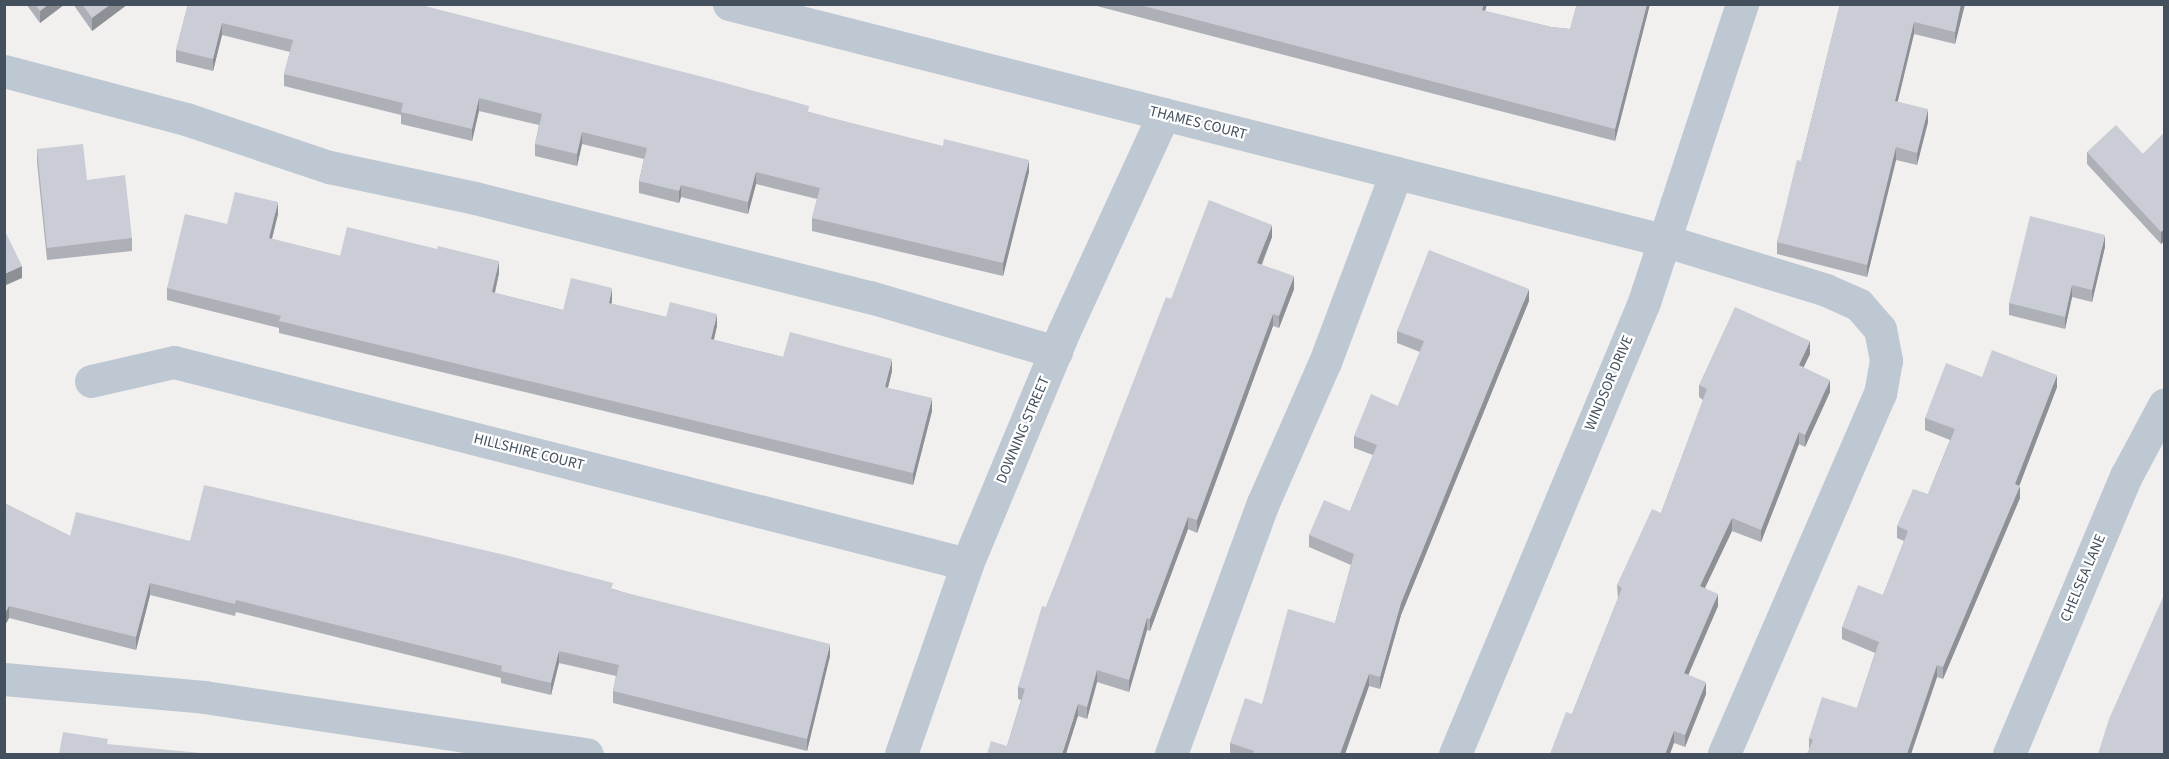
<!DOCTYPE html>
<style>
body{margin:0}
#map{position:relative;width:2169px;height:759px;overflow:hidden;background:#f2efef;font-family:"Source Sans 3",sans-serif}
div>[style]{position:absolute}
.minor>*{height:33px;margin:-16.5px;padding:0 16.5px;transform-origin:16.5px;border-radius:16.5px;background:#bec8d2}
.wall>*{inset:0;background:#aeb0b7}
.shaded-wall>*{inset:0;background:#8d9095}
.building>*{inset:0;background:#cacdd5}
span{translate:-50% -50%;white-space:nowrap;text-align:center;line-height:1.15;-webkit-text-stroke:4.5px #fff;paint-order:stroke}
.street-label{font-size:15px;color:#45505e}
.frame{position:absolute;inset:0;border:6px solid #45505e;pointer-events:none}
</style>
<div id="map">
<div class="minor">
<i style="left:729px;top:4px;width:967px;rotate:14.19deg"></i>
<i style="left:1666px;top:241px;width:167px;rotate:17deg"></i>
<i style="left:1826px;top:290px;width:36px;rotate:24deg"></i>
<i style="left:1859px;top:305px;width:32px;rotate:49deg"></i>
<i style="left:1880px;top:329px;width:32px;rotate:79deg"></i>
<i style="left:1886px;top:360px;width:34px;rotate:100deg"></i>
<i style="left:1880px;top:393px;width:393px;rotate:113.4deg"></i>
<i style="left:4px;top:71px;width:188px;rotate:14.8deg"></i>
<i style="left:186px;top:119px;width:151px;rotate:18.6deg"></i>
<i style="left:329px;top:167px;width:149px;rotate:12deg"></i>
<i style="left:475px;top:198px;width:407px;rotate:14.1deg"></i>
<i style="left:870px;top:297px;width:194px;rotate:16.5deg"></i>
<i style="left:91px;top:381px;width:85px;rotate:-12.9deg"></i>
<i style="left:174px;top:362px;width:818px;rotate:14.29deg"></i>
<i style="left:4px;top:679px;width:201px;rotate:5.1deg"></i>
<i style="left:204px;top:697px;width:387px;rotate:8.5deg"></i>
<i style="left:901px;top:754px;width:201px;rotate:-70.8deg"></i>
<i style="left:967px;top:564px;width:252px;rotate:-67.4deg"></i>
<i style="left:1064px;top:331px;width:239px;rotate:-65.3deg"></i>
<i style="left:1171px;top:754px;width:267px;rotate:-69.9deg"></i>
<i style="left:1263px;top:503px;width:154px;rotate:-66.3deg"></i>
<i style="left:1325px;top:362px;width:202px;rotate:-69.4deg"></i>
<i style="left:1455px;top:754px;width:490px;rotate:-67.3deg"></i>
<i style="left:1644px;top:302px;width:314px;rotate:-71.8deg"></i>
<i style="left:2009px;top:754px;width:302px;rotate:-67.2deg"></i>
<i style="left:2126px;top:476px;width:81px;rotate:-61.8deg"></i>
</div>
<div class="wall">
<i style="clip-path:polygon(26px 4px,65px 4px,40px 23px)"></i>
<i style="clip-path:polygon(73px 4px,128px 4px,92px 31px)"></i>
<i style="clip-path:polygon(188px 4px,809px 112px,1029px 172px,1003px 276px,812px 231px,812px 218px,817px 199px,756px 184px,748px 214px,681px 197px,679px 203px,639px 193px,639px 181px,644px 159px,582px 144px,577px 166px,535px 156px,535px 144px,539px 125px,479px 111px,472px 141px,401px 124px,401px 115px,284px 86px,284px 74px,290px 52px,222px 35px,213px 71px,176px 62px,176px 50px)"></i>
<i style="clip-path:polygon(1089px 4px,1487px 4px,1485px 11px,1551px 27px,1570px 29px,1577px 4px,1650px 4px,1615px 141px)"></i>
<i style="clip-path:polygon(1840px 4px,1965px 4px,1955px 44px,1914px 34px,1897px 102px,1928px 122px,1917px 165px,1896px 160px,1867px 277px,1777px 254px,1777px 242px,1801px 161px)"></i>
<i style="clip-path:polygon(2164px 133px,2164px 241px,2161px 244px,2087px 164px,2087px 152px,2143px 154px)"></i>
<i style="clip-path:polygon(37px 149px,87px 180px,132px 238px,132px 251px,47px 260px,37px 162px)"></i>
<i style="clip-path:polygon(278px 214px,272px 239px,340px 256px,499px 273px,495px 293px,563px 310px,612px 300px,612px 304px,666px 317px,717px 326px,714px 340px,783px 357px,892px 371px,888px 388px,932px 411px,913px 485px,279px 333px,279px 328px,167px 300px,167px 288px,227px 224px)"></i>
<i style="clip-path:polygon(1272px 237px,1262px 265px,1294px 289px,1279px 328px,1273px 326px,1197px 533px,1188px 529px,1150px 631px,1147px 630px,1129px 692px,1097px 682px,1087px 719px,1078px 716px,1007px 746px,1021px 700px,1018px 699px,1018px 687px,1046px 607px,1171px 299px)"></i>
<i style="clip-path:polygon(2105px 247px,2092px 302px,2072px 297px,2065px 329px,2009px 315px,2009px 303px)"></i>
<i style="clip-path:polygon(1529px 301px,1401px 615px,1380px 689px,1369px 686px,1345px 754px,1230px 754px,1230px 743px,1262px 704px,1335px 623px,1351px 565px,1309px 547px,1309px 535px,1350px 511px,1373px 455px,1354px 448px,1354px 436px,1398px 406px,1420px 352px,1397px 343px,1397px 331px)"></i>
<i style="clip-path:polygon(1810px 354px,1803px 367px,1830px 392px,1805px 447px,1799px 444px,1761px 542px,1732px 531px,1705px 588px,1718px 606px,1688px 675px,1706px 694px,1685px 747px,1674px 743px,1572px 714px,1618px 598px,1617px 585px,1661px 513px,1703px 400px,1699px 397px,1699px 385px)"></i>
<i style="clip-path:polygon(1982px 377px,2057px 387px,2019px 486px,2020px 498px,1943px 679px,1937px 677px,1911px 754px,1807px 754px,1809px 750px,1809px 738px,1857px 708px,1875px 653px,1842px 639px,1842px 627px,1883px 595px,1904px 541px,1897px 538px,1897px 526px,1928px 494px,1950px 440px,1925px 430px,1925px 418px)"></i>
<i style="clip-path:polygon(4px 503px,70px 536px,190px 541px,613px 589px,830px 656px,807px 751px,613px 703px,613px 691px,616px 676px,559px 663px,551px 695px,501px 683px,501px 678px,236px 612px,235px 616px,150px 595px,136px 650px,9px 618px,4px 627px)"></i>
</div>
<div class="shaded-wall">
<i style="clip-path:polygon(49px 4px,65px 4px,40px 23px,40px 11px)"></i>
<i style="clip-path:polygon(111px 4px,128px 4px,92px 31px,92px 18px)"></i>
<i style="clip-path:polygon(1484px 4px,1487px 4px,1482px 22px,1482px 10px)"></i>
<i style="clip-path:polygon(1647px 4px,1650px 4px,1615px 141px,1615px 129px)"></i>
<i style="clip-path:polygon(1961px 4px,1965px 4px,1955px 44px,1955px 32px)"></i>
<i style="clip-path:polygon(1914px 22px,1914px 34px,1895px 113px,1895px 101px)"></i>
<i style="clip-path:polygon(222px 23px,222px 35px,213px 71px,213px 59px)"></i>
<i style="clip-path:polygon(479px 98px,479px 111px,472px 141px,472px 129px)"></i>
<i style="clip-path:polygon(1928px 109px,1928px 122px,1917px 165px,1917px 153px)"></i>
<i style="clip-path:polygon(582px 132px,582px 144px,577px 166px,577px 154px)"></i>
<i style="clip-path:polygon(1896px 147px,1896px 160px,1867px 277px,1867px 265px)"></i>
<i style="clip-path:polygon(1029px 160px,1029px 172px,1003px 276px,1003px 263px)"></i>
<i style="clip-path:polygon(756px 172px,756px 184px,748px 214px,748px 202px)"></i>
<i style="clip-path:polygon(681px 185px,681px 197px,679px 203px,679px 191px)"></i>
<i style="clip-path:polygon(278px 202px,278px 214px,269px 250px,269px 238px)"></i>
<i style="clip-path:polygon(1272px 225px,1272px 237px,1257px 275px,1257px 263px)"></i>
<i style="clip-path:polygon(2164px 229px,2164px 241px,2161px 244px,2161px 232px)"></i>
<i style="clip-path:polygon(2105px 235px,2105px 247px,2092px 302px,2092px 290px)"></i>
<i style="clip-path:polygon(499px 261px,499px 273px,492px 304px,492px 292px)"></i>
<i style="clip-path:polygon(22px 266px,22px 278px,4px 286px,4px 274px)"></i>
<i style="clip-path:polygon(1294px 276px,1294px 289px,1279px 328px,1279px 316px)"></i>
<i style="clip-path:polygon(2072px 285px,2072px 297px,2065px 329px,2065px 317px)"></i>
<i style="clip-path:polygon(612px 288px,612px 300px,609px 315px,609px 303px)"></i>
<i style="clip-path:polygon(1529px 289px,1529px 301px,1401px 615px,1380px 689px,1380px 677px,1401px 603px)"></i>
<i style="clip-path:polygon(717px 314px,717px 326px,711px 351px,711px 339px)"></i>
<i style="clip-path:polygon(1273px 314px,1273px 326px,1197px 533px,1197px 520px)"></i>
<i style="clip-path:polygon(1810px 341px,1810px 354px,1799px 377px,1799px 365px)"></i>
<i style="clip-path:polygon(892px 359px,892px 371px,885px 399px,885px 387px)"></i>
<i style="clip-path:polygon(2057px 375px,2057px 387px,2015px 497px,2015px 484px)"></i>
<i style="clip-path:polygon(1830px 380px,1830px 392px,1805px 447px,1805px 435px)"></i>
<i style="clip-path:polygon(932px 398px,932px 411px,913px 485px,913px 473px)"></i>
<i style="clip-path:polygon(1799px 432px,1799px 444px,1761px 542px,1761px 530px)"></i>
<i style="clip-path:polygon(2020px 486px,2020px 498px,1943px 679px,1943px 667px)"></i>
<i style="clip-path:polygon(1188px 517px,1188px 529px,1150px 631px,1150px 619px)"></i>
<i style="clip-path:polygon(1732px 518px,1732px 531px,1700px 598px,1700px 586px)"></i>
<i style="clip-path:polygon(150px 583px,150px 595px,136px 650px,136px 637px)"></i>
<i style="clip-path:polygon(1718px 594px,1718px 606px,1684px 685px,1684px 673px)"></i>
<i style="clip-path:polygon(9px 606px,9px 618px,4px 627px,4px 615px)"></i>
<i style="clip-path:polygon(1147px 618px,1147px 630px,1129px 692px,1129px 680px)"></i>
<i style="clip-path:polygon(830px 644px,830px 656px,807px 751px,807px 739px)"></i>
<i style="clip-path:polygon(559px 651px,559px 663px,551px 695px,551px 683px)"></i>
<i style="clip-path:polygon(1937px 665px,1937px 677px,1911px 754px,1907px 754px)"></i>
<i style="clip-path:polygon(1097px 670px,1097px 682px,1087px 719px,1087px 707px)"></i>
<i style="clip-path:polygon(1369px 674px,1369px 686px,1345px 754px,1340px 754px)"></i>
<i style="clip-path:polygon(1706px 682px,1706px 694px,1685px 747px,1685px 735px)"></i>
<i style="clip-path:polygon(1078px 704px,1078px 716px,1066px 754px,1062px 754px)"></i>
<i style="clip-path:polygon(1674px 731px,1674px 743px,1670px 754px,1665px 754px)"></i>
</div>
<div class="building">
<i style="clip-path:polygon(35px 4px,49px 4px,40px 11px)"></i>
<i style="clip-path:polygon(82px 4px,111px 4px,92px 18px)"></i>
<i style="clip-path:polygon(188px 4px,417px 4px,707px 78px,809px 106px,808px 112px,943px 146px,944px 139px,1029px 160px,1003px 263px,812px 218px,820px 188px,756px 172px,748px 202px,681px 185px,679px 191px,639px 181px,647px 148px,582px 132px,577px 154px,535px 144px,542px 114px,479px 98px,472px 129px,401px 112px,403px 103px,284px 74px,293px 40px,222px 23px,213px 59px,176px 50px)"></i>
<i style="clip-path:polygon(1136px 4px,1484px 4px,1482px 10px,1551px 27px,1570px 29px,1577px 4px,1647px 4px,1615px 129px)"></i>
<i style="clip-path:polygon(1840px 4px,1961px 4px,1955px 32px,1914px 22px,1895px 101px,1928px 109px,1917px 153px,1896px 147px,1867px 265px,1777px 242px,1797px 160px,1801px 161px)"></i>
<i style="clip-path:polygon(2116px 125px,2143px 154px,2164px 133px,2164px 229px,2161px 232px,2087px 152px)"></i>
<i style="clip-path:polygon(83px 144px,87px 180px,125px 175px,132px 238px,47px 248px,37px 149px)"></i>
<i style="clip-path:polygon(235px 192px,278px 202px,269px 238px,340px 256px,347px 227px,437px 249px,438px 246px,499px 261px,492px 292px,563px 310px,571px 278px,612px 288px,609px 303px,666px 317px,670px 302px,717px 314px,711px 339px,783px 357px,790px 332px,892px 359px,885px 387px,932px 398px,913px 473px,279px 321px,281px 316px,167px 288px,185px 214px,227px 224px)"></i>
<i style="clip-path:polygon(1209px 200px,1272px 225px,1257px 263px,1294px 276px,1279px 316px,1273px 314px,1197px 520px,1188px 517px,1150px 619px,1147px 618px,1129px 680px,1097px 670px,1087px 707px,1078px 704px,1062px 754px,987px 754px,991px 741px,1007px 746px,1025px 689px,1018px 687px,1042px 606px,1046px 607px,1166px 297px,1171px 299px)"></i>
<i style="clip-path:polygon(2030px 216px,2105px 235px,2092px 290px,2072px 285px,2065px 317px,2009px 303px)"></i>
<i style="clip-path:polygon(4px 229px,22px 266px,4px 274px)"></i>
<i style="clip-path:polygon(1429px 250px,1529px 289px,1401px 603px,1380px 677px,1369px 674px,1340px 754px,1253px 754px,1254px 751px,1230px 743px,1245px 698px,1262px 704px,1288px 609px,1335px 623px,1354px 554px,1309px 535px,1324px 500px,1350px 511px,1377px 445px,1354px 436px,1371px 394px,1398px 406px,1424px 341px,1397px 331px)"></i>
<i style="clip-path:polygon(1735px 307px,1810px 341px,1799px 365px,1830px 380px,1805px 435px,1799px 432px,1761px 530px,1732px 518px,1700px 586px,1718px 594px,1684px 673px,1706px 682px,1685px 735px,1674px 731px,1665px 754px,1550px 754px,1566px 712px,1572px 714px,1622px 588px,1617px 585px,1652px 509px,1661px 513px,1707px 389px,1699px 385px)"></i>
<i style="clip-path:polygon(1992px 350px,2057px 375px,2015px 484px,2020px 486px,1943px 667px,1937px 665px,1907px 754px,1807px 754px,1813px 740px,1809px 738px,1822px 697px,1857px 708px,1879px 642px,1842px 627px,1858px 585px,1883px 595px,1908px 531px,1897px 526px,1913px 489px,1928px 494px,1955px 429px,1925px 418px,1946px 363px,1982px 377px)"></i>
<i style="clip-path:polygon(204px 485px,505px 555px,613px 583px,611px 589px,830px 644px,807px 739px,613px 691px,619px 665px,559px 651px,551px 683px,501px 671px,502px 666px,236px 600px,235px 604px,150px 583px,136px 637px,9px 606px,4px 615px,4px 503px,70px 536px,76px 512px,190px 541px)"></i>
<i style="clip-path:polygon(2164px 595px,2164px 754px,2098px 754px,2109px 719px)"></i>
<i style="clip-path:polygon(63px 732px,108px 739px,107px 744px,211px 754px,59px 754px)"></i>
</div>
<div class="street-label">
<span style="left:1198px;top:123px;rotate:14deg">THAMES COURT</span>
<span style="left:1609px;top:383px;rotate:-67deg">WINDSOR DRIVE</span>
<span style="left:1023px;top:430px;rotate:-67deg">DOWNING STREET</span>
<span style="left:529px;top:452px;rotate:14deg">HILLSHIRE COURT</span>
<span style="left:2083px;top:578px;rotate:-67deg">CHELSEA LANE</span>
</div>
<div class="frame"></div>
</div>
